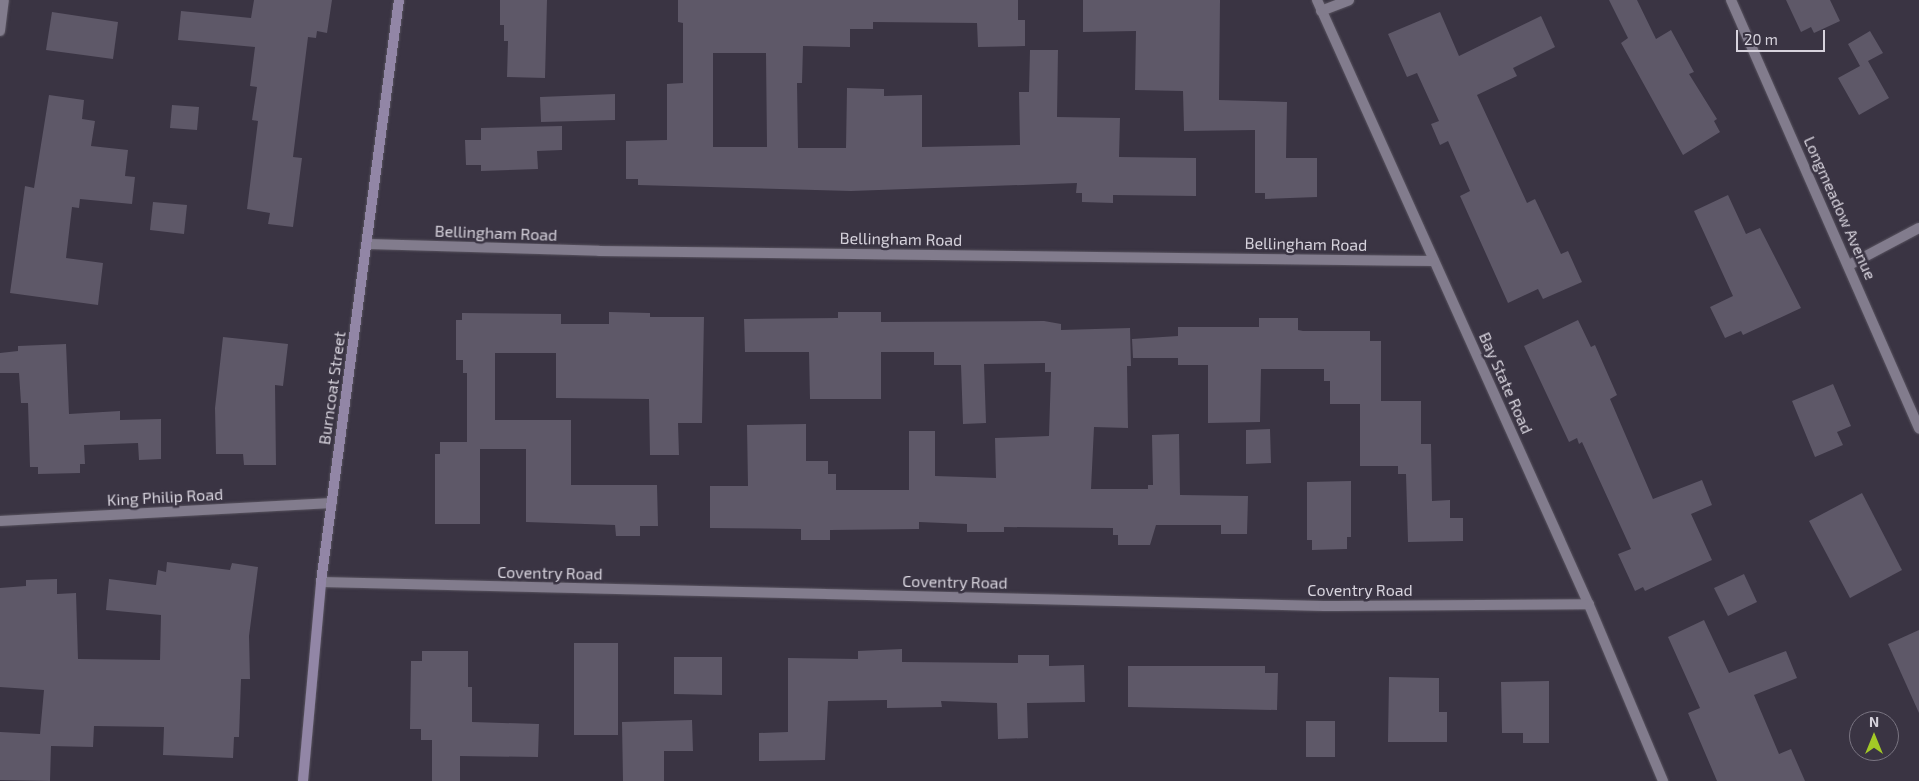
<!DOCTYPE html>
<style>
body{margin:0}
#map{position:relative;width:1919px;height:781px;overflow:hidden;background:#3a3443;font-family:"Exo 2",sans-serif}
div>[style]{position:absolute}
.building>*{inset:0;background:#5e5868}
.roads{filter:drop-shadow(0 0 1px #58535f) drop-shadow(0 0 1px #58535f)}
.minor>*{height:10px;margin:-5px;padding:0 5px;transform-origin:5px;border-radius:5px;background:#827c8d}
.secondary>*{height:10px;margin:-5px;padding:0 5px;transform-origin:5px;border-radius:5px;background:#9286a6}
span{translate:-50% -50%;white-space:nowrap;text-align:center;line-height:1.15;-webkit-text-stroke:5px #3a3443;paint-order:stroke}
.street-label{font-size:16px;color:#d7d3dd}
.north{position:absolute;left:1849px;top:711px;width:50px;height:50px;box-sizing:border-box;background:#3a3443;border:1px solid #797481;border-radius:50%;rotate:0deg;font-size:14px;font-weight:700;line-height:20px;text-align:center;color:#d7d3dd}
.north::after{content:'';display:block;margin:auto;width:18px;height:22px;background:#a3c926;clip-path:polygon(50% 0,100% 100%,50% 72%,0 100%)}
.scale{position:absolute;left:1736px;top:30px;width:89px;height:22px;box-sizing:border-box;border:2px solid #d7d3dd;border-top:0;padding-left:6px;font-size:15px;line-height:18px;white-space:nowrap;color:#d7d3dd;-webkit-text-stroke:4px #3a3443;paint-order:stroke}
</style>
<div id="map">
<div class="building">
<i style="clip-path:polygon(254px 0,332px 0,327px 33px,317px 31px,316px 38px,308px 37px,293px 157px,302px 158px,293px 227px,268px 224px,270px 213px,247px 209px,258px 121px,252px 120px,257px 87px,250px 86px,255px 47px,178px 40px,181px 11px,251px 18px)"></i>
<i style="clip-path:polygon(500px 0,547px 0,545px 78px,507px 77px,508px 41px,504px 41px,504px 25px,500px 25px)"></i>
<i style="clip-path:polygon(evenodd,678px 0,1018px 0,1018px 20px,1025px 20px,1025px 46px,978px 47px,977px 23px,873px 22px,873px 29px,850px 29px,850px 47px,803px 46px,802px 83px,797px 83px,798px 148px,846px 148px,847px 88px,884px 89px,884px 96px,922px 95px,922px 147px,1020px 145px,1019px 92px,1029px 92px,1030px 50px,1058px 50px,1057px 117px,1120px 118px,1119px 157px,1196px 158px,1196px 196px,1113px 195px,1113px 203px,1082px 202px,1082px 193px,1076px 193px,1077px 183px,851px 191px,638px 185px,638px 179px,626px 179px,626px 141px,667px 140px,667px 84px,683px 83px,683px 23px,678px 22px,678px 0,713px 53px,766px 53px,767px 147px,713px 147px,713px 53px)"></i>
<i style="clip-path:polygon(1083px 0,1220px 0,1219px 100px,1287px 102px,1286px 158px,1317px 158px,1317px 197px,1265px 199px,1265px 193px,1255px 193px,1255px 130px,1184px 131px,1183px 91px,1135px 90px,1136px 31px,1083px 32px)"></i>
<i style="clip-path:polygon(1609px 0,1637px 0,1656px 39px,1671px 30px,1694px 72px,1689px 74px,1717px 119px,1714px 121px,1720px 132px,1683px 155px,1621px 43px,1628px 38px)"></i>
<i style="clip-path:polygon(1786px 0,1830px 0,1840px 21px,1814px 33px,1811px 27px,1801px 32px)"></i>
<i style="clip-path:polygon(52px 12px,118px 22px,113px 59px,46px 50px)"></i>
<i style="clip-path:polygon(1440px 12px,1459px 56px,1541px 16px,1555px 47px,1513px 68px,1517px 76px,1477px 95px,1527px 203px,1535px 199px,1561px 254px,1568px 251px,1582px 282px,1543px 299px,1538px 289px,1508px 303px,1460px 196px,1470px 191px,1448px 141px,1440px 145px,1431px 124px,1439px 121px,1417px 73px,1407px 77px,1388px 34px)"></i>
<i style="clip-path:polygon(1870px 31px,1883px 53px,1868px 61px,1889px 98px,1859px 115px,1838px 78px,1860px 66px,1848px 44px)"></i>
<i style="clip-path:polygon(615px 94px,615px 120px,541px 122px,540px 97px)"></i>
<i style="clip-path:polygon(49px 95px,84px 100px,82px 119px,95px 121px,91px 146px,128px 150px,125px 176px,135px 177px,132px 204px,80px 199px,79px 208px,72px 207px,66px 258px,103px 263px,98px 305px,10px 293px,25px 186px,34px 188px)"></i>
<i style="clip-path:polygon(172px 105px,199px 107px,197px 130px,170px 128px)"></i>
<i style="clip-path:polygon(562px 126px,562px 150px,537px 151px,538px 169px,481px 171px,481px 165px,466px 165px,465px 140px,481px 140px,481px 128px)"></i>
<i style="clip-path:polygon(1728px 195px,1746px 234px,1760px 228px,1801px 308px,1743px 335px,1741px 331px,1725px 338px,1710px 307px,1733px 296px,1694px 211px)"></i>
<i style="clip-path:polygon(153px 202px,187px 205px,184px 234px,150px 230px)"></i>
<i style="clip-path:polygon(609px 312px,650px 313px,650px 317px,704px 317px,702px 423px,678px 423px,679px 455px,650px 455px,649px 399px,556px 398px,556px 353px,495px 353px,495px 420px,571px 420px,571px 485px,657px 485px,658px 526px,640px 526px,640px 536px,616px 536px,615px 525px,526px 522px,526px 449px,480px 449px,480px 524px,435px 524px,435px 454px,440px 454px,440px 442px,467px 442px,467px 373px,463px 373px,463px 360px,456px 360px,456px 320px,462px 320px,462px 313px,561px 314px,561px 324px,609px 324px)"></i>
<i style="clip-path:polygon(838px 312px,881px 312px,881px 322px,1044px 321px,1061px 324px,1061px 330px,1130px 328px,1131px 366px,1127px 366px,1128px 428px,1094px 427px,1091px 489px,1148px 489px,1148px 485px,1153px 485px,1152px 435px,1179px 434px,1180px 495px,1248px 496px,1247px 534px,1221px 534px,1221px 525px,1156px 525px,1150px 545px,1118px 545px,1118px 535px,1113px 535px,1113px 528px,1004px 527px,1004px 532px,967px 532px,967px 524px,919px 522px,919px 529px,830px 530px,830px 540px,801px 540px,801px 529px,710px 528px,710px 486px,748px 486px,747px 425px,806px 424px,806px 461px,828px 461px,828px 474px,836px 474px,836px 490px,909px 490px,909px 431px,935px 431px,935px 476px,996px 478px,995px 438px,1049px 436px,1051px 372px,1045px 372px,1045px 363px,984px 364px,986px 423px,963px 424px,961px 365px,934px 365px,934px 352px,881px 352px,881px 399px,810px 399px,809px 352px,745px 352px,744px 319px,838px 318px)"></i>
<i style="clip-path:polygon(1259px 318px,1298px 318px,1298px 330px,1303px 331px,1370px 331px,1370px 341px,1381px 341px,1381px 401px,1421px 401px,1421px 444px,1431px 444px,1432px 501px,1450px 500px,1450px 518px,1463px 518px,1463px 541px,1408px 542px,1406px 474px,1398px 474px,1398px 466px,1360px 466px,1360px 404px,1330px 404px,1330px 381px,1324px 381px,1324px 369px,1261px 369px,1260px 422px,1208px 423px,1208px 365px,1178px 365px,1178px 358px,1133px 358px,1132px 339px,1178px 336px,1178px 327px,1259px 327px)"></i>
<i style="clip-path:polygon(1578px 320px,1591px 347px,1595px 345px,1617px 395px,1610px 399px,1653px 499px,1702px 480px,1712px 505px,1691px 514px,1712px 560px,1645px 591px,1643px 587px,1635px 591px,1618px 554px,1631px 549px,1582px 442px,1579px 444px,1577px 438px,1569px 442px,1524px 346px)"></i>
<i style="clip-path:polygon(223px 337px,288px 344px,283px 386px,275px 385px,276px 465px,244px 465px,243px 454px,216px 454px,215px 408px)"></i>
<i style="clip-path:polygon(66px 344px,69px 414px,120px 411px,120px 420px,161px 419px,161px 459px,139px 460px,138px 443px,84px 445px,85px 464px,80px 464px,80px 473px,38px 474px,38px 467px,30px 467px,28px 403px,21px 403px,19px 373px,0 373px,0 353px,18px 351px,18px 346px)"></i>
<i style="clip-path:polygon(1833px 384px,1851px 426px,1837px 432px,1843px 445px,1815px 457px,1792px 401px)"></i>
<i style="clip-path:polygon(1270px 429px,1271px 463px,1246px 464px,1246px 430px)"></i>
<i style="clip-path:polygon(1351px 481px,1351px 537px,1347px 537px,1347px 549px,1312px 550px,1312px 540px,1307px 540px,1307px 482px)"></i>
<i style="clip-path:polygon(1862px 493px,1902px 570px,1850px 598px,1809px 521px)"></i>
<i style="clip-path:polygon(167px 562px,230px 570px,232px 563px,258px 567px,249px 636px,250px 679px,241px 679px,239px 737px,234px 737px,233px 758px,163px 755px,164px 727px,94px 726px,93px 747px,51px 746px,50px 781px,0 780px,0 732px,40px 734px,44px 690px,0 687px,0 588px,26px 586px,26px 580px,57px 579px,57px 594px,76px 593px,78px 659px,160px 660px,161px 615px,106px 610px,109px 579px,156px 585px,158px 570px,166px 572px)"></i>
<i style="clip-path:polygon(1744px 574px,1757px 602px,1728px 616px,1714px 588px)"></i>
<i style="clip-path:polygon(1704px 620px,1729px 673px,1786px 651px,1797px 678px,1754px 695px,1779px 754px,1791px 749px,1805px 781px,1717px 781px,1688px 713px,1700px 708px,1668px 637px)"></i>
<i style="clip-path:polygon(1919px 630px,1919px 713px,1888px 644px)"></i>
<i style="clip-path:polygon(574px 643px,618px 643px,618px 735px,574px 735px)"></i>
<i style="clip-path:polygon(902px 649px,902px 662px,1018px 663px,1018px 655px,1049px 655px,1049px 666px,1084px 665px,1085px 702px,1027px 703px,1028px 738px,998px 739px,997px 703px,941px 701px,942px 707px,887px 708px,887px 700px,828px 701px,825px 760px,759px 761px,759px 733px,788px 732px,788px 658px,858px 659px,858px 651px)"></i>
<i style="clip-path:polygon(422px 651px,468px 651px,468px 687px,472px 687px,472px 722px,539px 724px,538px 757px,460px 756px,460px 781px,432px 781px,432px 740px,421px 740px,421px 729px,410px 729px,411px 661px,422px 661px)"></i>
<i style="clip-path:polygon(674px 657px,722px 657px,722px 695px,674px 694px)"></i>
<i style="clip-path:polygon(1128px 666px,1265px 666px,1265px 673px,1278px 673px,1277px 710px,1128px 707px)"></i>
<i style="clip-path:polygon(1389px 677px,1439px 678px,1439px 712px,1447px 712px,1447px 742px,1388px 742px)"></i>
<i style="clip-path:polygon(1549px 681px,1549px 743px,1523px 743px,1523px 733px,1502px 733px,1501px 682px)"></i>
<i style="clip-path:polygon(692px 720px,693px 751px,664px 751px,664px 781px,623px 781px,622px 722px)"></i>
<i style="clip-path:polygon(1306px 721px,1335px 721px,1335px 757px,1306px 757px)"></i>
</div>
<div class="roads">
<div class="minor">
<i style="left:1317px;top:0;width:663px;rotate:65.79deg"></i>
<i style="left:1589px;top:605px;width:191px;rotate:67.2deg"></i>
<i style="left:1731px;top:0;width:468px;rotate:66.3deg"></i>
<i style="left:1321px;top:11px;width:30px;rotate:-21deg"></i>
<i style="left:0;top:31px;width:31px;rotate:-83deg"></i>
<i style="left:368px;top:244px;width:231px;rotate:1.7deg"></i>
<i style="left:599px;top:251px;width:835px;rotate:0.69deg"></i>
<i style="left:1849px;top:265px;width:79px;rotate:-27.9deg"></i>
<i style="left:0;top:521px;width:332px;rotate:-3.1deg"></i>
<i style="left:321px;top:582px;width:1003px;rotate:1.37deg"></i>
<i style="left:1324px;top:606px;width:265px;rotate:-0.4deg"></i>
</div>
<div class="secondary">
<i style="left:303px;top:781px;width:200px;rotate:-84.8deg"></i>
<i style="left:321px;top:582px;width:587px;rotate:-82.37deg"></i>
</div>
</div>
<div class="street-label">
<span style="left:1840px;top:208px;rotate:66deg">Longmeadow Avenue</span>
<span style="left:496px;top:233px;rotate:2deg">Bellingham Road</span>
<span style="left:901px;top:239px;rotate:1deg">Bellingham Road</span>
<span style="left:1306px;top:244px;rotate:1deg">Bellingham Road</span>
<span style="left:1506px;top:383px;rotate:66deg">Bay State Road</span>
<span style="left:332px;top:388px;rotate:-82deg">Burncoat Street</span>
<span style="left:165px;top:497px;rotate:-3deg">King Philip Road</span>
<span style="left:550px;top:573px;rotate:1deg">Coventry Road</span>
<span style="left:955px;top:582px;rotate:1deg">Coventry Road</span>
<span style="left:1360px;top:590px">Coventry Road</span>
</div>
<div class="north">N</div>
<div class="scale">20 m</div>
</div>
